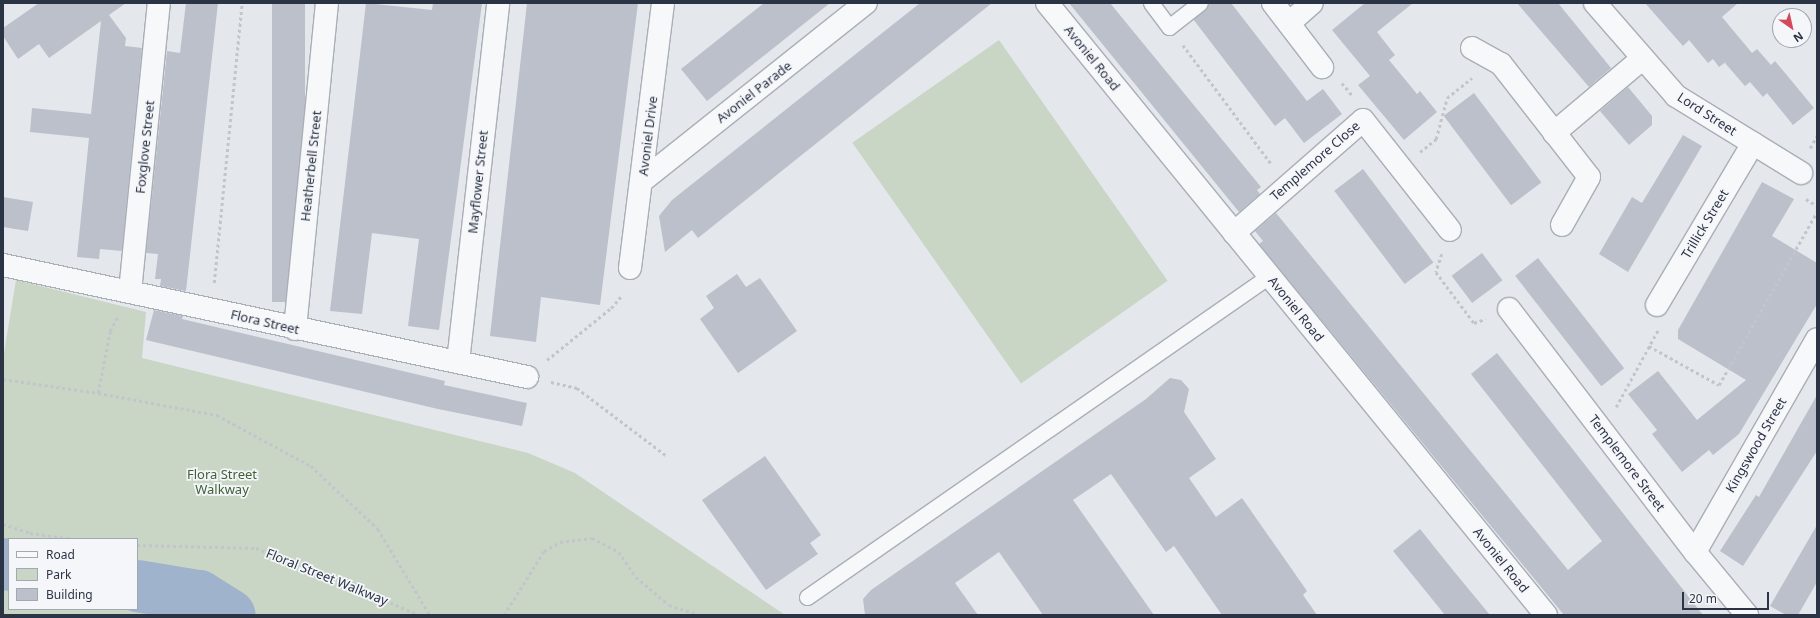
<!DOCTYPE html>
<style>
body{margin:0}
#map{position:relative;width:1820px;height:618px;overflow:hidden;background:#e4e7ec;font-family:"Noto Sans",sans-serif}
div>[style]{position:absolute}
.green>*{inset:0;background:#c9d6c5;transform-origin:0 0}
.river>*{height:52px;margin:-26px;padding:0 26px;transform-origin:26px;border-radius:26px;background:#9fb4cc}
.building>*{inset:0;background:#bbc0ca;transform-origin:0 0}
.path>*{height:2.5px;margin-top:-1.25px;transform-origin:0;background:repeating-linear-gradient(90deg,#c2c5cb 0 3px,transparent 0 6px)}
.roads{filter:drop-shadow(1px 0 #a9aeb7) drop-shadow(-1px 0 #a9aeb7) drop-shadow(0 1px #a9aeb7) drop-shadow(0 -1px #a9aeb7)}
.lane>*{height:15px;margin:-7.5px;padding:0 7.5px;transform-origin:7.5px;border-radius:7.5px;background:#f7f8fa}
.street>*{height:22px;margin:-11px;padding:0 11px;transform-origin:11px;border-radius:11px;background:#f7f8fa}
span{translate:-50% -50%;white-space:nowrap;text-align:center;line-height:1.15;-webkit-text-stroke:3.5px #f4f6f9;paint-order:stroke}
.street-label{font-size:13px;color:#2b3445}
.park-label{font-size:13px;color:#3f6138}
.frame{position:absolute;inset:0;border:4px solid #2b3445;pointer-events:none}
.legend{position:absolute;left:8px;top:538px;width:130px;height:72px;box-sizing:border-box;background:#f4f6f9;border:1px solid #a4a8b1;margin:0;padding:5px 7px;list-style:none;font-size:12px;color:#2b3445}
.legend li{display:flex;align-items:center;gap:8px;height:20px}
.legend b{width:20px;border:1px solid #a4a8b1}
.north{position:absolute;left:1772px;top:8px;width:40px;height:40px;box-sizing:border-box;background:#f4f6f9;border:1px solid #a4a8b1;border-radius:50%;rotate:146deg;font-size:11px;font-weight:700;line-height:16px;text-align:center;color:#2b3445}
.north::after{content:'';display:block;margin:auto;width:14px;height:18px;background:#d1495b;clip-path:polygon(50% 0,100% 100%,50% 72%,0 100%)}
.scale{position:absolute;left:1682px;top:592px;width:87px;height:18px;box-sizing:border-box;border:2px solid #2b3445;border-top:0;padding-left:5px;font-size:12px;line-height:14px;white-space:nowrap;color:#2b3445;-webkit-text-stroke:3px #f4f6f9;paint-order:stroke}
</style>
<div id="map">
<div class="green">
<div style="left:999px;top:40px;width:294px;height:179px;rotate:55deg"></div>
<div style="clip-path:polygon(evenodd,16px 280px,146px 312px,142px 358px,528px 453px,575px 473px,785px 615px,3px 615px,3px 359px,16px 280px,9px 539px,137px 539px,137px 609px,9px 609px,9px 539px)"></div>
</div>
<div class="river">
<div style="left:3px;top:564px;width:6px;rotate:9deg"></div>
<div style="left:137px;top:586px;width:63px;rotate:9.2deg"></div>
<div style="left:199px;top:596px;width:36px;rotate:32deg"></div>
</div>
<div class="building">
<div style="clip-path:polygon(39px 3px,126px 3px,109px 15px,126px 38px,125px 46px,142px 48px,122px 251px,100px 249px,99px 259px,77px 257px,89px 138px,30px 132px,32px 108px,91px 114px,101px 21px,49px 58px,39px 44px,18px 59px,3px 36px,3px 28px)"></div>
<div style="clip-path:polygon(186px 3px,218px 3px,186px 291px,160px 286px,161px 279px,155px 279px,158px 254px,146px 253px,167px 51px,180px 53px)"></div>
<div style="left:272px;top:3px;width:33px;height:299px"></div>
<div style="clip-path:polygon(366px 3px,432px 10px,433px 3px,482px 3px,439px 330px,408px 326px,419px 239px,372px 233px,362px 314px,330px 311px)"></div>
<div style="clip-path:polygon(527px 3px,638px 3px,600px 305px,541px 297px,536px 342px,490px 336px)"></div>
<div style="clip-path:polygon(764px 3px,830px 3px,707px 101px,681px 69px)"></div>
<div style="clip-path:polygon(920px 3px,992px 3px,698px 238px,692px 230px,665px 252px,659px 216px,672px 200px)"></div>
<div style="clip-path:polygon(1069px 3px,1110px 3px,1261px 187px,1257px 190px,1260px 194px,1239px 212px)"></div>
<div style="clip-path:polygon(1211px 3px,1231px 3px,1307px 101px,1323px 89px,1342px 114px,1304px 143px,1285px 118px,1275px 126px,1193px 19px)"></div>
<div style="clip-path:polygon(1365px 3px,1413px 3px,1377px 32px,1395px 55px,1389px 60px,1417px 94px,1420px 91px,1437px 112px,1404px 140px,1358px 85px,1370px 76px,1332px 30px)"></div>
<div style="clip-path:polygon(1517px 3px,1558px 3px,1611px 68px,1589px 87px)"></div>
<div style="clip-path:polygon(1645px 3px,1738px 3px,1722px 17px,1752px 53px,1757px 49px,1771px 65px,1775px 61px,1814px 108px,1793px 125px,1767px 93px,1763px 97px,1750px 82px,1745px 86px,1725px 63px,1727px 61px,1719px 67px,1713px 59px,1708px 63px,1689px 40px,1683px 46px)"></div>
<div style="clip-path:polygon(1628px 87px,1652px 116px,1652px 125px,1629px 145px,1600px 111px)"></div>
<div style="left:1474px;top:93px;width:112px;height:38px;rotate:53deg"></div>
<div style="clip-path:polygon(1683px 135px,1702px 146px,1628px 272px,1599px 254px,1632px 197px,1642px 203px)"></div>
<div style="left:1363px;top:169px;width:117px;height:36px;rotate:53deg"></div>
<div style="clip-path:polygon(1762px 182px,1794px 199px,1772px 236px,1817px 263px,1817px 304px,1739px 434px,1713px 455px,1709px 450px,1682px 472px,1652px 434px,1657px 430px,1628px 394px,1658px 371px,1697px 420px,1746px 380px,1678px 339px,1678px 330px)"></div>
<div style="clip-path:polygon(3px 197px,33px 202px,28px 231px,3px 227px)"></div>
<div style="clip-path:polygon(1276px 213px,1568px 570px,1602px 541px,1471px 374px,1497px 353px,1703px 615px,1564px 615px,1259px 244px,1263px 241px,1255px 231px)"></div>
<div style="left:1482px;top:253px;width:34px;height:38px;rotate:53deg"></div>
<div style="left:1538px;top:258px;width:140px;height:29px;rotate:52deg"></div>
<div style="clip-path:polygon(737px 274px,746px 287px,760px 278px,797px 331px,738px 373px,700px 319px,714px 308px,706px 296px)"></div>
<div style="clip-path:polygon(154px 310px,183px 316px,182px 319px,445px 381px,444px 385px,527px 403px,522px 426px,438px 409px,146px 340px)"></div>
<div style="clip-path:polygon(1170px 378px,1181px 380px,1189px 389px,1184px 412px,1216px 459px,1189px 478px,1216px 517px,1242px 498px,1307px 591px,1303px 595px,1317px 615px,1222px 615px,1174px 546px,1166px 552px,1111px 474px,1073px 500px,1154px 615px,1043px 615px,999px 552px,955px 583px,978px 615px,865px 615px,863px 599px,871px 590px,1146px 399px)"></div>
<div style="clip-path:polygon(1817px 395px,1817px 451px,1743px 566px,1720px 551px,1756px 495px,1759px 497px)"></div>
<div style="clip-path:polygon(765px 456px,821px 535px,810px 543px,818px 554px,766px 590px,702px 500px)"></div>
<div style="clip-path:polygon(1817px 525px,1817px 582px,1798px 615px,1786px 615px,1770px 606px)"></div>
<div style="clip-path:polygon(1420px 529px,1452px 569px,1490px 615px,1445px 615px,1393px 551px)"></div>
</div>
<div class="path">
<div style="left:1183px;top:45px;width:149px;rotate:53.4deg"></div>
<div style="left:1342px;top:83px;width:17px;rotate:50deg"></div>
<div style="left:1810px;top:148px;width:14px;rotate:-60deg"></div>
<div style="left:1420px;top:152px;width:21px;rotate:-39deg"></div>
<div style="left:1436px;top:139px;width:42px;rotate:-75deg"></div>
<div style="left:1447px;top:98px;width:32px;rotate:-39deg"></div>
<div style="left:1806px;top:199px;width:13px;rotate:32deg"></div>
<div style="left:1442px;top:254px;width:19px;rotate:108deg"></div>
<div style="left:1436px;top:272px;width:64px;rotate:53.3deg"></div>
<div style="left:1474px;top:323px;width:12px;rotate:-20deg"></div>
<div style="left:214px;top:283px;width:281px;rotate:-84.3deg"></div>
<div style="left:1649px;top:346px;width:80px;rotate:29.1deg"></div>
<div style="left:1719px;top:385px;width:199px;rotate:-60.5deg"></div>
<div style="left:547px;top:360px;width:82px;rotate:-39.1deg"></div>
<div style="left:611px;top:308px;width:18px;rotate:-49deg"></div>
<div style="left:3px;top:379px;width:96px;rotate:8.4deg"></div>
<div style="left:98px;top:393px;width:121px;rotate:10.5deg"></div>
<div style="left:217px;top:415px;width:107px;rotate:28.5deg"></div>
<div style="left:311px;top:466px;width:92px;rotate:43.2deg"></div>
<div style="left:378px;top:529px;width:100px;rotate:58.8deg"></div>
<div style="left:551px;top:382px;width:27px;rotate:13deg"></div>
<div style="left:577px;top:388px;width:113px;rotate:37.1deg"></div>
<div style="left:98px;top:393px;width:63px;rotate:-79deg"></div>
<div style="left:110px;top:331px;width:17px;rotate:-62deg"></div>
<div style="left:1616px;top:407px;width:88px;rotate:-61.4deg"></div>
<div style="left:3px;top:524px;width:28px;rotate:18deg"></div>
<div style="left:30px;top:533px;width:43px;rotate:7.9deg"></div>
<div style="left:137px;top:545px;width:119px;rotate:1.4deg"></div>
<div style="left:256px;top:548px;width:79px;rotate:20.7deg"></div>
<div style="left:330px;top:576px;width:97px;rotate:23.7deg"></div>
<div style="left:504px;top:615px;width:75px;rotate:-58deg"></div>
<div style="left:544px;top:551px;width:18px;rotate:-29deg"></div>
<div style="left:560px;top:542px;width:32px;rotate:-7deg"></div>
<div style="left:592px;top:538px;width:30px;rotate:27deg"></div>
<div style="left:619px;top:552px;width:30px;rotate:56deg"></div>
<div style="left:636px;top:577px;width:43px;rotate:40.3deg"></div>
<div style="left:669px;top:605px;width:33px;rotate:18deg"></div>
</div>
<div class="roads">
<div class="lane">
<div style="left:1151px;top:3px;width:30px;rotate:53deg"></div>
<div style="left:1169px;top:27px;width:39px;rotate:-38deg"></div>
<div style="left:807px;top:597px;width:563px;rotate:-34.79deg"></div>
</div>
<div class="street">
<div style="left:1047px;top:3px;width:790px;rotate:50.81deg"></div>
<div style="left:1273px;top:3px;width:81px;rotate:52.6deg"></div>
<div style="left:1595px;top:3px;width:123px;rotate:48.9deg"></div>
<div style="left:1676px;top:96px;width:147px;rotate:31.6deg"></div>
<div style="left:1289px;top:23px;width:30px;rotate:-41deg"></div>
<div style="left:1472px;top:48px;width:33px;rotate:29deg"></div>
<div style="left:1501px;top:64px;width:143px;rotate:52.1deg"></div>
<div style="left:1589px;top:177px;width:55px;rotate:119.4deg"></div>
<div style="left:1554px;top:133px;width:116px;rotate:-40.1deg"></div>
<div style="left:642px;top:181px;width:286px;rotate:-38.5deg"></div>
<div style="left:1234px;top:233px;width:171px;rotate:-41.2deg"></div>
<div style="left:1363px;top:120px;width:140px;rotate:51.7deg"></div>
<div style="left:3px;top:265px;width:536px;rotate:12.06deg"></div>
<div style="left:630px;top:268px;width:267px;rotate:-82.9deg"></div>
<div style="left:130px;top:292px;width:290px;rotate:-84.3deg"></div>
<div style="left:1657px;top:305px;width:188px;rotate:-59.3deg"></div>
<div style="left:1509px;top:309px;width:306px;rotate:52.6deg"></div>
<div style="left:1695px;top:552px;width:82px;rotate:50.5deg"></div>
<div style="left:295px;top:329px;width:328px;rotate:-84.4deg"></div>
<div style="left:458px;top:362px;width:361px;rotate:-83.6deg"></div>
<div style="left:1695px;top:552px;width:245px;rotate:-60.2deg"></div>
</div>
</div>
<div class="street-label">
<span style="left:1092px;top:58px;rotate:51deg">Avoniel Road</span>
<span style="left:754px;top:92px;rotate:-38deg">Avoniel Parade</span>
<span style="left:1707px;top:114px;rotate:33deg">Lord Street</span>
<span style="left:648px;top:136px;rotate:-83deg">Avoniel Drive</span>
<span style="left:145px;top:147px;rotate:-84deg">Foxglove Street</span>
<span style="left:1315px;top:161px;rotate:-41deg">Templemore Close</span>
<span style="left:311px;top:166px;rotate:-84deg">Heatherbell Street</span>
<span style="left:478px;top:182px;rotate:-84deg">Mayflower Street</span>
<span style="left:1705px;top:224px;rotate:-59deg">Trillick Street</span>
<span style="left:1296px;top:309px;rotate:51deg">Avoniel Road</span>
<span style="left:265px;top:322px;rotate:13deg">Flora Street</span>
<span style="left:1756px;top:445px;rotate:-60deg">Kingswood Street</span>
<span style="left:1627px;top:463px;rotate:53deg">Templemore Street</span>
<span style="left:1501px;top:560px;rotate:51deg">Avoniel Road</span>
<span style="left:327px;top:577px;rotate:22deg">Floral Street Walkway</span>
</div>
<div class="park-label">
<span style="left:222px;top:482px">Flora Street<br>Walkway</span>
</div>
<div class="frame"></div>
<ul class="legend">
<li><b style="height:5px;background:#f7f8fa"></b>Road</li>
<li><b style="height:11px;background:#c9d6c5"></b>Park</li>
<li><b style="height:11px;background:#bbc0ca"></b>Building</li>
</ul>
<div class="north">N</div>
<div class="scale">20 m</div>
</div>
